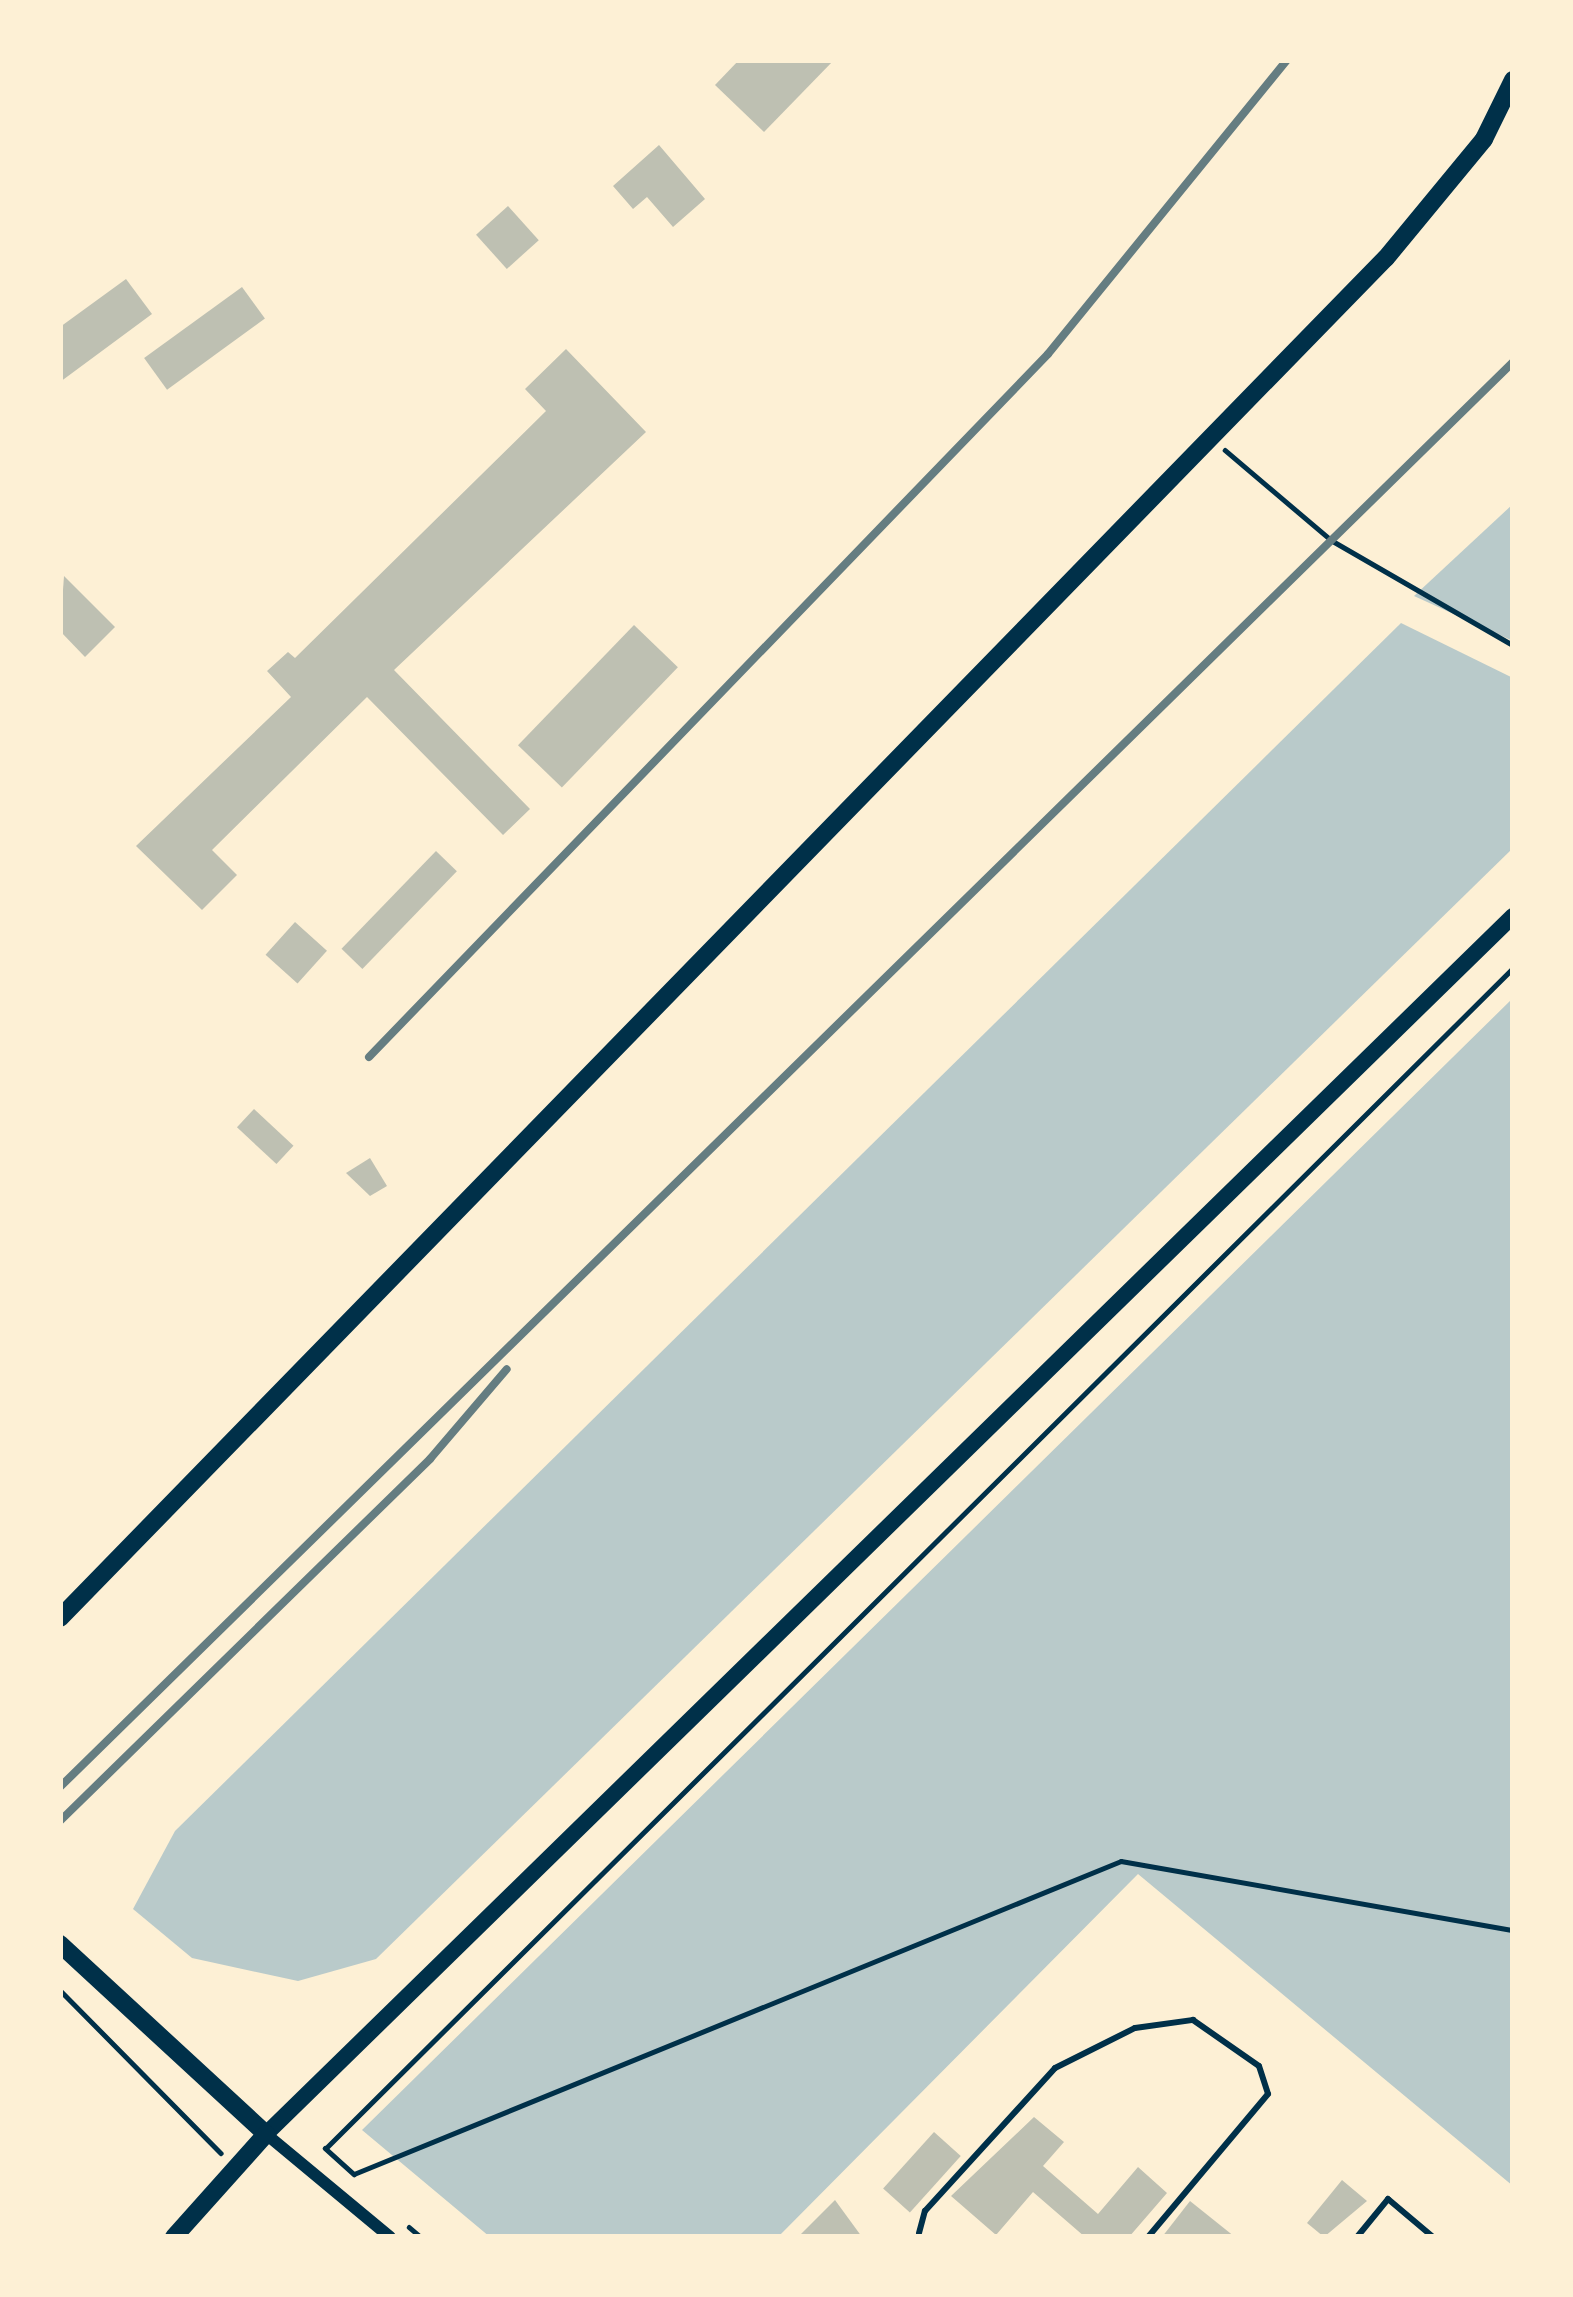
<!DOCTYPE html>
<style>
body{margin:0}
#map{position:relative;width:1573px;height:2297px;overflow:hidden;background:#fdf0d5;font-family:"IBM Plex Sans",sans-serif}
div>[style]{position:absolute}
.green>*{inset:0;background:#b9caca}
.building>*{inset:0;background:#bec0b2;transform-origin:0 0}
.path>*{height:4.5px;margin:-2.25px;padding:0 2.25px;transform-origin:2.25px;border-radius:2.25px;background:#003049}
.service>*{height:6px;margin:-3px;padding:0 3px;transform-origin:3px;border-radius:3px;background:#003049}
.minor>*{height:12px;margin:-6px;padding:0 6px;transform-origin:6px;border-radius:6px;background:#003049}
.tertiary>*{height:16px;margin:-8px;padding:0 8px;transform-origin:8px;border-radius:8px;background:#003049}
.secondary>*{height:18px;margin:-9px;padding:0 9px;transform-origin:9px;border-radius:9px;background:#003049}
.rail>*{height:8px;margin:-4px;padding:0 4px;transform-origin:4px;border-radius:4px;background:#657d81}
span{translate:-50% -50%;white-space:nowrap;text-align:center;line-height:1.15;-webkit-text-stroke:12px #fdf0d5;paint-order:stroke}
.frame{position:absolute;inset:0;border:63px solid #fdf0d5;pointer-events:none}
</style>
<div id="map">
<div class="green">
<div style="clip-path:polygon(1513px 504px,1513px 641px,1414px 596px)"></div>
<div style="clip-path:polygon(1401px 623px,1513px 678px,1513px 848px,376px 1959px,298px 1981px,192px 1958px,133px 1909px,175px 1831px)"></div>
<div style="clip-path:polygon(1513px 998px,1513px 2186px,1138px 1874px,778px 2237px,490px 2237px,362px 2130px)"></div>
</div>
<div class="building">
<div style="clip-path:polygon(739px 60px,834px 60px,764px 132px,715px 85px)"></div>
<div style="clip-path:polygon(659px 145px,705px 199px,673px 227px,647px 197px,633px 209px,613px 186px)"></div>
<div style="left:508px;top:206px;width:46px;height:43px;rotate:48deg"></div>
<div style="clip-path:polygon(126px 279px,152px 314px,60px 382px,60px 327px)"></div>
<div style="left:242px;top:287px;width:39px;height:121px;rotate:54deg"></div>
<div style="clip-path:polygon(566px 349px,646px 432px,394px 670px,530px 809px,503px 835px,367px 697px,212px 850px,237px 875px,202px 910px,136px 846px,291px 697px,267px 671px,288px 652px,295px 658px,546px 411px,525px 389px)"></div>
<div style="clip-path:polygon(64px 576px,115px 627px,85px 657px,60px 631px)"></div>
<div style="left:634px;top:625px;width:61px;height:167px;rotate:44deg"></div>
<div style="left:436px;top:851px;width:29px;height:136px;rotate:44deg"></div>
<div style="left:295px;top:922px;width:43px;height:44px;rotate:42deg"></div>
<div style="left:254px;top:1109px;width:54px;height:25px;rotate:43deg"></div>
<div style="clip-path:polygon(370px 1158px,387px 1186px,370px 1196px,346px 1173px)"></div>
<div style="clip-path:polygon(1034px 2117px,1064px 2142px,1043px 2166px,1098px 2214px,1138px 2167px,1167px 2193px,1129px 2237px,1085px 2237px,1033px 2192px,996px 2235px,951px 2196px)"></div>
<div style="left:934px;top:2132px;width:36px;height:76px;rotate:42deg"></div>
<div style="clip-path:polygon(1342px 2180px,1367px 2201px,1324px 2237px,1307px 2223px)"></div>
<div style="clip-path:polygon(835px 2200px,862px 2237px,798px 2237px)"></div>
<div style="clip-path:polygon(1190px 2201px,1235px 2237px,1162px 2237px)"></div>
</div>
<div class="path">
<div style="left:1225px;top:450px;width:139px;rotate:40.3deg"></div>
<div style="left:1331px;top:540px;width:210px;rotate:30deg"></div>
<div style="left:60px;top:1990px;width:229px;rotate:45.4deg"></div>
<div style="left:325px;top:2148px;width:39px;rotate:42deg"></div>
<div style="left:354px;top:2174px;width:828px;rotate:-22.2deg"></div>
<div style="left:1121px;top:1861px;width:398px;rotate:10deg"></div>
<div style="left:326px;top:2148px;width:1674px;rotate:-44.83deg"></div>
<div style="left:409px;top:2227px;width:16px;rotate:40deg"></div>
</div>
<div class="service">
<div style="left:919px;top:2233px;width:23px;rotate:-75deg"></div>
<div style="left:925px;top:2211px;width:193px;rotate:-47.7deg"></div>
<div style="left:1055px;top:2068px;width:89px;rotate:-26.6deg"></div>
<div style="left:1135px;top:2028px;width:59px;rotate:-7.9deg"></div>
<div style="left:1193px;top:2020px;width:80px;rotate:34.9deg"></div>
<div style="left:1259px;top:2066px;width:29px;rotate:72deg"></div>
<div style="left:1268px;top:2094px;width:187px;rotate:130deg"></div>
<div style="left:916px;top:2237px;width:42px"></div>
<div style="left:1357px;top:2237px;width:49px;rotate:-50.8deg"></div>
<div style="left:1388px;top:2199px;width:59px;rotate:40.2deg"></div>
</div>
<div class="minor">
<div style="left:266px;top:2134px;width:161px;rotate:39.7deg"></div>
</div>
<div class="tertiary">
<div style="left:266px;top:2134px;width:1743px;rotate:-44.33deg"></div>
</div>
<div class="secondary">
<div style="left:60px;top:1618px;width:1899px;rotate:-45.73deg"></div>
<div style="left:1386px;top:258px;width:154px;rotate:-50.5deg"></div>
<div style="left:1484px;top:139px;width:66px;rotate:-63.8deg"></div>
<div style="left:60px;top:1944px;width:280px;rotate:42.7deg"></div>
<div style="left:266px;top:2134px;width:138px;rotate:131.8deg"></div>
</div>
<div class="rail">
<div style="left:369px;top:1057px;width:977px;rotate:-45.99deg"></div>
<div style="left:1048px;top:354px;width:379px;rotate:-50.9deg"></div>
<div style="left:60px;top:1787px;width:2035px;rotate:-44.44deg"></div>
<div style="left:60px;top:1821px;width:518px;rotate:-44.37deg"></div>
<div style="left:430px;top:1459px;width:118px;rotate:-49.5deg"></div>
</div>
<div class="frame"></div>
</div>
